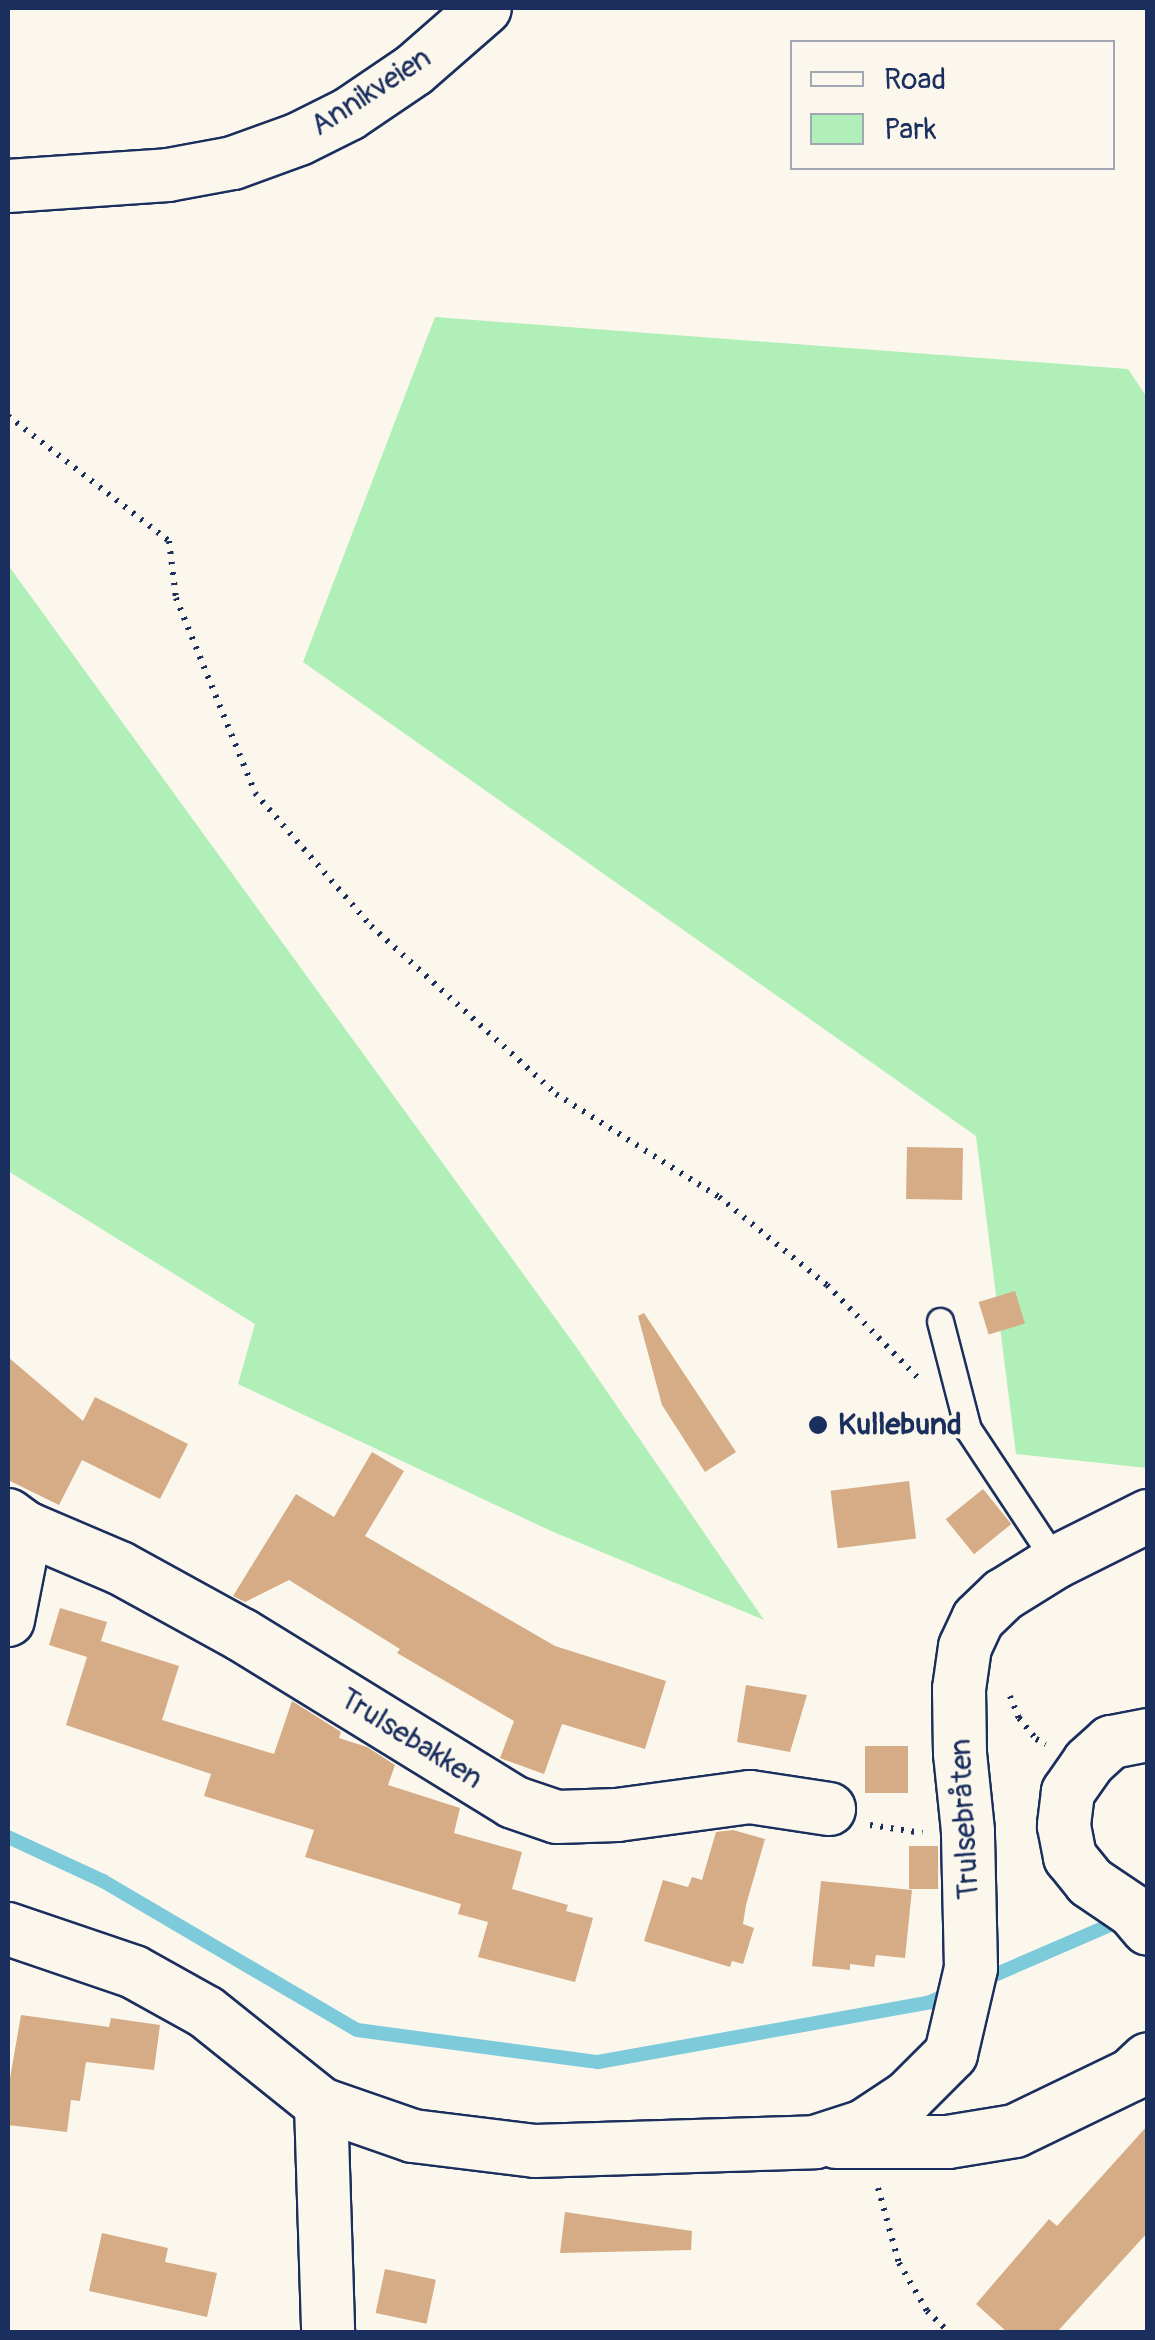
<!DOCTYPE html>
<meta charset="utf-8">
<style>
body{margin:0}
#map{position:relative;width:1155px;height:2340px;overflow:hidden;background:#fbf7ec;font-family:Pangolin,sans-serif}
div>[style]{position:absolute}
.green>*{inset:0;background:#b0efb7}
.stream>*{height:14px;margin:-7px;padding:0 7px;transform-origin:7px;border-radius:7px;background:#7ccada}
.building>*{inset:0;background:#d5ac86;transform-origin:0 0}
.path>*{height:6px;margin-top:-3px;transform-origin:0;background:repeating-linear-gradient(90deg,#1b2f5e 0 2.5px,transparent 0 10.5px)}
.roads{filter:drop-shadow(2px 0 #1b2f5e) drop-shadow(-2px 0 #1b2f5e) drop-shadow(0 2px #1b2f5e) drop-shadow(0 -2px #1b2f5e)}
.service>*{height:25px;margin:-12.5px;padding:0 12.5px;transform-origin:12.5px;border-radius:12.5px;background:#fbf7ec}
.minor>*{height:52px;margin:-26px;padding:0 26px;transform-origin:26px;border-radius:26px;background:#fbf7ec}
.dots>*{width:28px;height:28px;translate:-50% -50%;box-sizing:border-box;border:5px solid #fbf7ec;border-radius:50%}
span{translate:-50% -50%;white-space:nowrap;text-align:center;line-height:1.15;-webkit-text-stroke:8px #fbf7ec;paint-order:stroke}
.street-label{font-size:30px;color:#1b2f5e}
.poi-label{font-size:30px;color:#1b2f5e;font-weight:700}
.left{translate:0 -50%;text-align:left}
.frame{position:absolute;inset:0;border:10px solid #1b2f5e;pointer-events:none}
.legend{position:absolute;left:790px;top:40px;width:325px;height:130px;box-sizing:border-box;background:#fbf7ec;border:2px solid #a1a7b3;margin:0;padding:12px 18px;list-style:none;font-size:30px;color:#1b2f5e}
.legend li{display:flex;align-items:center;gap:20px;height:50px}
.legend b{width:50px;border:2px solid #a1a7b3}
</style>
<div id="map">
<div class="green">
<div style="clip-path:polygon(435px 317px,1128px 369px,1148px 399px,1147px 1468px,1016px 1454px,976px 1136px,303px 662px)"></div>
<div style="clip-path:polygon(8px 565px,577px 1348px,764px 1620px,549px 1530px,238px 1384px,255px 1324px,8px 1171px)"></div>
</div>
<div class="stream">
<div style="left:8px;top:1837px;width:105px;rotate:24.9deg"></div>
<div style="left:103px;top:1881px;width:294px;rotate:30.4deg"></div>
<div style="left:357px;top:2030px;width:243px;rotate:7.6deg"></div>
<div style="left:598px;top:2062px;width:337px;rotate:-10.2deg"></div>
<div style="left:930px;top:2002px;width:26px;rotate:-23deg"></div>
<div style="left:983px;top:1980px;width:154px;rotate:-23.4deg"></div>
</div>
<div class="building">
<div style="left:907px;top:1147px;width:56px;height:52px;rotate:1deg"></div>
<div style="left:1015px;top:1291px;width:34px;height:38px;rotate:73deg"></div>
<div style="clip-path:polygon(644px 1313px,736px 1452px,705px 1472px,662px 1405px,638px 1316px)"></div>
<div style="clip-path:polygon(8px 1357px,83px 1421px,95px 1397px,188px 1444px,160px 1499px,82px 1460px,59px 1505px,8px 1480px)"></div>
<div style="clip-path:polygon(372px 1452px,404px 1471px,365px 1536px,555px 1646px,666px 1681px,645px 1749px,562px 1724px,544px 1774px,500px 1758px,514px 1721px,397px 1653px,400px 1649px,289px 1580px,245px 1602px,233px 1596px,296px 1494px,334px 1517px)"></div>
<div style="left:909px;top:1481px;width:58px;height:79px;rotate:83deg"></div>
<div style="left:983px;top:1489px;width:45px;height:48px;rotate:51deg"></div>
<div style="clip-path:polygon(60px 1608px,107px 1622px,101px 1641px,179px 1666px,162px 1720px,274px 1754px,292px 1701px,341px 1732px,339px 1738px,367px 1747px,395px 1765px,388px 1785px,460px 1808px,454px 1833px,522px 1852px,512px 1889px,568px 1905px,566px 1911px,593px 1918px,575px 1982px,478px 1957px,488px 1922px,458px 1914px,461px 1904px,305px 1857px,314px 1830px,204px 1796px,211px 1774px,66px 1725px,87px 1657px,49px 1645px)"></div>
<div style="clip-path:polygon(746px 1685px,807px 1695px,790px 1752px,737px 1742px)"></div>
<div style="left:865px;top:1746px;width:43px;height:47px"></div>
<div style="clip-path:polygon(733px 1830px,765px 1839px,746px 1905px,743px 1924px,754px 1928px,743px 1964px,732px 1961px,730px 1967px,644px 1941px,663px 1880px,688px 1887px,692px 1877px,702px 1880px,716px 1832px)"></div>
<div style="left:909px;top:1846px;width:29px;height:43px"></div>
<div style="clip-path:polygon(821px 1881px,912px 1890px,905px 1958px,876px 1955px,874px 1967px,850px 1964px,850px 1970px,812px 1966px)"></div>
<div style="clip-path:polygon(21px 2015px,109px 2027px,111px 2018px,160px 2025px,154px 2070px,86px 2062px,80px 2101px,71px 2100px,67px 2132px,8px 2125px,8px 2090px)"></div>
<div style="clip-path:polygon(1148px 2125px,1148px 2232px,1057px 2332px,1007px 2332px,976px 2304px,1049px 2219px,1057px 2226px)"></div>
<div style="clip-path:polygon(565px 2212px,692px 2231px,691px 2250px,560px 2253px)"></div>
<div style="clip-path:polygon(102px 2233px,168px 2248px,165px 2262px,217px 2273px,207px 2317px,89px 2291px)"></div>
<div style="left:385px;top:2269px;width:52px;height:45px;rotate:12deg"></div>
</div>
<div class="path">
<div style="left:8px;top:416px;width:204px;rotate:37.8deg"></div>
<div style="left:169px;top:541px;width:57px;rotate:83deg"></div>
<div style="left:176px;top:598px;width:210px;rotate:67.9deg"></div>
<div style="left:255px;top:793px;width:176px;rotate:48.9deg"></div>
<div style="left:371px;top:926px;width:250px;rotate:42.2deg"></div>
<div style="left:556px;top:1094px;width:193px;rotate:32.3deg"></div>
<div style="left:719px;top:1197px;width:139px;rotate:39.2deg"></div>
<div style="left:827px;top:1285px;width:130px;rotate:45.6deg"></div>
<div style="left:1010px;top:1696px;width:24px;rotate:68deg"></div>
<div style="left:1019px;top:1718px;width:27px;rotate:51deg"></div>
<div style="left:1036px;top:1739px;width:11px;rotate:27deg"></div>
<div style="left:870px;top:1825px;width:53px;rotate:8.7deg"></div>
<div style="left:878px;top:2188px;width:78px;rotate:74.4deg"></div>
<div style="left:899px;top:2263px;width:56px;rotate:59.7deg"></div>
<div style="left:927px;top:2311px;width:30px;rotate:44deg"></div>
</div>
<div class="roads">
<div class="service">
<div style="left:940px;top:1321px;width:112px;rotate:75.5deg"></div>
<div style="left:968px;top:1429px;width:159px;rotate:56.5deg"></div>
</div>
<div class="minor">
<div style="left:8px;top:186px;width:160px;rotate:-3.9deg"></div>
<div style="left:168px;top:175px;width:66px;rotate:-10.5deg"></div>
<div style="left:233px;top:163px;width:70px;rotate:-20deg"></div>
<div style="left:299px;top:139px;width:56px;rotate:-26.6deg"></div>
<div style="left:349px;top:114px;width:78px;rotate:-34.1deg"></div>
<div style="left:414px;top:70px;width:94px;rotate:-41.1deg"></div>
<div style="left:8px;top:1515px;width:22px;rotate:36deg"></div>
<div style="left:26px;top:1528px;width:102px;rotate:23.1deg"></div>
<div style="left:120px;top:1568px;width:139px;rotate:28.8deg"></div>
<div style="left:242px;top:1635px;width:318px;rotate:31.6deg"></div>
<div style="left:513px;top:1802px;width:46px;rotate:18.8deg"></div>
<div style="left:557px;top:1817px;width:60px;rotate:-1.9deg"></div>
<div style="left:617px;top:1815px;width:134px;rotate:-7.7deg"></div>
<div style="left:750px;top:1797px;width:80px;rotate:8.6deg"></div>
<div style="left:8px;top:1620px;width:94px;rotate:-78.9deg"></div>
<div style="left:1148px;top:1735px;width:38px;rotate:169deg"></div>
<div style="left:1111px;top:1742px;width:30px;rotate:138deg"></div>
<div style="left:1089px;top:1762px;width:37px;rotate:125deg"></div>
<div style="left:1068px;top:1792px;width:34px;rotate:97deg"></div>
<div style="left:1064px;top:1826px;width:32px;rotate:79deg"></div>
<div style="left:1070px;top:1857px;width:32px;rotate:51deg"></div>
<div style="left:1090px;top:1882px;width:52px;rotate:34deg"></div>
<div style="left:1133px;top:1911px;width:23px;rotate:50deg"></div>
<div style="left:8px;top:1929px;width:133px;rotate:18.8deg"></div>
<div style="left:134px;top:1972px;width:82px;rotate:29.1deg"></div>
<div style="left:206px;top:2012px;width:147px;rotate:38.7deg"></div>
<div style="left:321px;top:2104px;width:97px;rotate:19.2deg"></div>
<div style="left:413px;top:2136px;width:123px;rotate:7deg"></div>
<div style="left:535px;top:2151px;width:280px;rotate:-1.8deg"></div>
<div style="left:815px;top:2142px;width:52px;rotate:-18.1deg"></div>
<div style="left:864px;top:2126px;width:53px;rotate:-33.4deg"></div>
<div style="left:908px;top:2097px;width:61px;rotate:-45deg"></div>
<div style="left:951px;top:2054px;width:88px;rotate:-76.9deg"></div>
<div style="left:971px;top:1968px;width:137px;rotate:-91.3deg"></div>
<div style="left:968px;top:1831px;width:78px;rotate:-95.9deg"></div>
<div style="left:960px;top:1753px;width:64px;rotate:-90.9deg"></div>
<div style="left:959px;top:1689px;width:42px;rotate:-81.9deg"></div>
<div style="left:965px;top:1647px;width:31px;rotate:-65deg"></div>
<div style="left:978px;top:1619px;width:35px;rotate:-44deg"></div>
<div style="left:1003px;top:1595px;width:62px;rotate:-31.9deg"></div>
<div style="left:1056px;top:1562px;width:103px;rotate:-26.6deg"></div>
<div style="left:321px;top:2104px;width:228px;rotate:88.2deg"></div>
<div style="left:836px;top:2142px;width:112px"></div>
<div style="left:948px;top:2142px;width:68px;rotate:-9.3deg"></div>
<div style="left:1015px;top:2131px;width:129px;rotate:-25.8deg"></div>
<div style="left:1131px;top:2075px;width:23px;rotate:-43deg"></div>
</div>
</div>
<div class="dots">
<div style="left:818px;top:1425px;background:#1b2f5e"></div>
</div>
<div class="street-label">
<span style="left:371px;top:92px;rotate:-33deg">Annikveien</span>
<span style="left:411px;top:1739px;rotate:32deg">Trulsebakken</span>
<span style="left:965px;top:1819px;rotate:-93deg">Trulsebråten</span>
</div>
<div class="poi-label">
<span class="left" style="left:838px;top:1425px">Kullebund</span>
</div>
<div class="frame"></div>
<ul class="legend">
<li><b style="height:12px;background:#fbf7ec"></b>Road</li>
<li><b style="height:28px;background:#b0efb7"></b>Park</li>
</ul>
</div>
